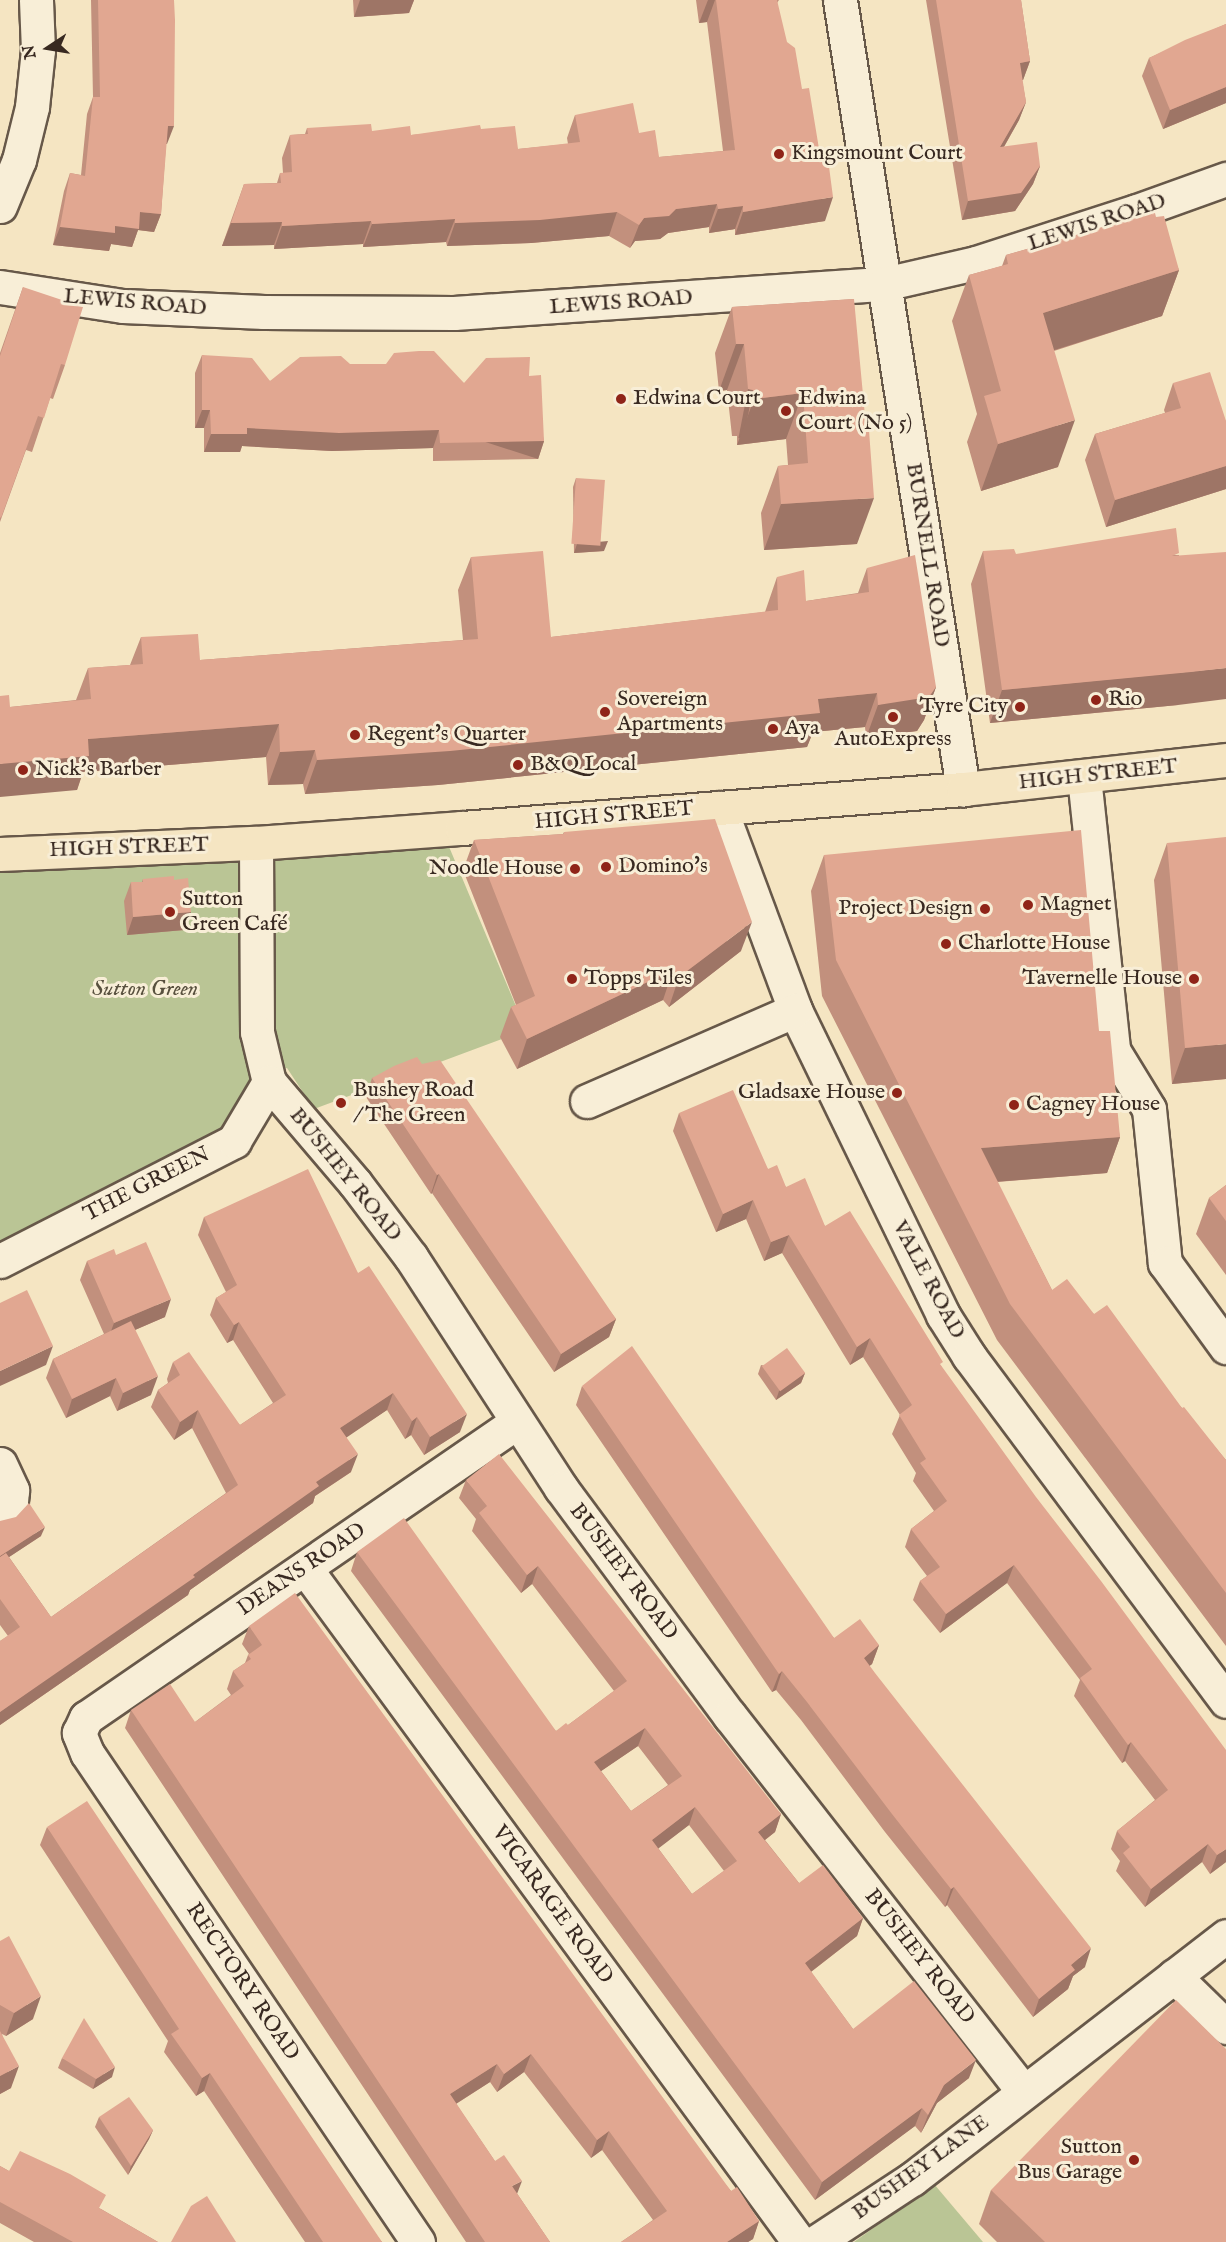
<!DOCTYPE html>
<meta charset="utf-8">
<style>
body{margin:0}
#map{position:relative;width:1226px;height:2242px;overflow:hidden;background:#f5e5c2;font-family:"IM FELL English",serif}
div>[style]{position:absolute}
.green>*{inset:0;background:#bac595}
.roads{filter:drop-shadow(2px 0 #675849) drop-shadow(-2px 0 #675849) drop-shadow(0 2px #675849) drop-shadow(0 -2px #675849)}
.minor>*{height:33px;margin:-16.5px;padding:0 16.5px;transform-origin:16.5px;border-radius:16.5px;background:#f8eed7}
.major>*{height:33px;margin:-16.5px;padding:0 16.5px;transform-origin:16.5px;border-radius:16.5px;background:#f5e5c2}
.wall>*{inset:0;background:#c2907d}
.shaded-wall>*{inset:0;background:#9e7566;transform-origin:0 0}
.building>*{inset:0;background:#e1a791;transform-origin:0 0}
.dots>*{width:16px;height:16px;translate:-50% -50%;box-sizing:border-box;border:3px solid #f8eed7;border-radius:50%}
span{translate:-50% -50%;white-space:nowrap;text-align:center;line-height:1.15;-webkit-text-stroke:6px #f8eed7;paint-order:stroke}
.poi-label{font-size:22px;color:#382921}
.left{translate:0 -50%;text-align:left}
.right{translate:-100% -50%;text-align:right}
.street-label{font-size:22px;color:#382921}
.park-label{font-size:22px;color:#58503e;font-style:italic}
.north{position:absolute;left:18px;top:18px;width:60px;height:60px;-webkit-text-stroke:4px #f8eed7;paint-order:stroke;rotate:258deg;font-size:16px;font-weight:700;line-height:24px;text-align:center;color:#382921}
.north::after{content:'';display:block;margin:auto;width:21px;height:27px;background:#382921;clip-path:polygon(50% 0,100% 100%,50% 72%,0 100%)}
</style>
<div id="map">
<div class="green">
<div style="clip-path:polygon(442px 830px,526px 1030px,314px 1109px,287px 1068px,265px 1071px,217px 1138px,0 1247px,0 854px)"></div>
<div style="clip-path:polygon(934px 2184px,983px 2242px,854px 2242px)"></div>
</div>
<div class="roads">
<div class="minor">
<div style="left:840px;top:0;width:799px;rotate:81.14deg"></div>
<div style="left:0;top:206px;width:50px;rotate:-67.6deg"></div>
<div style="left:19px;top:160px;width:55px;rotate:-76.2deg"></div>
<div style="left:32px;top:107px;width:57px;rotate:-84deg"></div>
<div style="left:38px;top:50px;width:50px;rotate:-92.3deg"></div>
<div style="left:0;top:287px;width:124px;rotate:8.8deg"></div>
<div style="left:123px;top:306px;width:141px;rotate:2.4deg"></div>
<div style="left:264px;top:312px;width:190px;rotate:0.3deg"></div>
<div style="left:454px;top:313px;width:431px;rotate:-3.9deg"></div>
<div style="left:884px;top:284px;width:94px;rotate:-12.9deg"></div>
<div style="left:976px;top:263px;width:169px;rotate:-17.9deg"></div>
<div style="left:1137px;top:211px;width:95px;rotate:-19.8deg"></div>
<div style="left:1084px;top:777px;width:275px;rotate:83.9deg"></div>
<div style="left:1113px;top:1050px;width:69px;rotate:58.6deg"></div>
<div style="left:1149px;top:1109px;width:155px;rotate:84.1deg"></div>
<div style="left:1165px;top:1263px;width:104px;rotate:54deg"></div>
<div style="left:720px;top:808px;width:215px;rotate:69.6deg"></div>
<div style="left:795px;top:1010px;width:339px;rotate:64.1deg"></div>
<div style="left:943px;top:1315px;width:49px;rotate:57.6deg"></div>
<div style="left:969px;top:1356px;width:430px;rotate:53.3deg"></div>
<div style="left:256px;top:843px;width:189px;rotate:89.7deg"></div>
<div style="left:257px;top:1032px;width:51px;rotate:76.5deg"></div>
<div style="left:269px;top:1082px;width:133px;rotate:49.6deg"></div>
<div style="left:355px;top:1183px;width:93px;rotate:52.9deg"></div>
<div style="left:411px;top:1257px;width:275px;rotate:57deg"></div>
<div style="left:561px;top:1488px;width:284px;rotate:53.5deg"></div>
<div style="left:730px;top:1716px;width:477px;rotate:52deg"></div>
<div style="left:587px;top:1101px;width:227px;rotate:-23.6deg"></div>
<div style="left:0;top:1261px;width:263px;rotate:-27.1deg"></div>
<div style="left:234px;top:1141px;width:69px;rotate:-59.3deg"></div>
<div style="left:0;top:1464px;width:29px;rotate:65deg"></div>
<div style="left:12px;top:1490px;width:12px;rotate:95deg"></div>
<div style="left:11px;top:1502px;width:15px;rotate:138deg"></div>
<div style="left:305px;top:1568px;width:836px;rotate:53.76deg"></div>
<div style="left:1174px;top:1976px;width:73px;rotate:44.4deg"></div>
<div style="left:418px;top:2242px;width:590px;rotate:-124.09deg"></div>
<div style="left:87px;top:1753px;width:22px;rotate:-112deg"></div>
<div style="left:79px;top:1733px;width:17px;rotate:-65deg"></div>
<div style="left:86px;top:1718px;width:523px;rotate:-34.48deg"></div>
<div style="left:816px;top:2242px;width:115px;rotate:-33.3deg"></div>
<div style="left:912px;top:2179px;width:397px;rotate:-37.7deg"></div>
</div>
<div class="major">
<div style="left:0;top:854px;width:256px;rotate:-2.5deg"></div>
<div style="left:256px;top:843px;width:207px;rotate:-4.2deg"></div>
<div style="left:462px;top:828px;width:503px;rotate:-4.45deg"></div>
<div style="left:963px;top:789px;width:265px;rotate:-6.3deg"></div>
</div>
</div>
<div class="wall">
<div style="clip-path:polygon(91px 0,174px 0,167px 144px,166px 144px,161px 214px,154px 232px,138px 230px,132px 247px,111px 244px,109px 251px,53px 245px,64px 191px,70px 173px,81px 175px,87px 114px,93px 97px)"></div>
<div style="clip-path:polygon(353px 0,414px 0,409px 13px,354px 17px)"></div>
<div style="clip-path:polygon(696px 0,779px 0,777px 3px,825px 221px,735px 235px,735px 229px,709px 233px,709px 227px,668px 233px,660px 239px,635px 241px,630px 248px,609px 236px,531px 243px,447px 246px,446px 242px,363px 247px,363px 244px,274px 249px,274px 245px,222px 246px,244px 184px,277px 183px,280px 173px,283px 173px,282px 158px,290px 135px,305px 134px,307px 128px,372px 131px,411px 135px,481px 129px,518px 149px,568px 144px,567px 138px,575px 115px,639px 133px,659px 157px,723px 151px,707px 22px,699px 23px)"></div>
<div style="clip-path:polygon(926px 0,1021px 0,1030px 61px,1023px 80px,1022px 80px,1026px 102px,1019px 120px,1004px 147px,1040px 166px,1033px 184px,1015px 211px,962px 220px)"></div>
<div style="clip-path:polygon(1226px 24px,1226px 103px,1163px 129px,1142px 76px,1149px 58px)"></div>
<div style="clip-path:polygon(1156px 217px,1179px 270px,1162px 316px,1054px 351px,1058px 467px,981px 491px,967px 442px,977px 414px,952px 321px,969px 275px,1002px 266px,1006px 255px,1090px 231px)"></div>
<div style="clip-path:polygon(23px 287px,65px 365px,53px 399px,50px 398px,32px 452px,26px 450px,0 522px,0 353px)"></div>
<div style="clip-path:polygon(854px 299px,857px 544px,764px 550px,761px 513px,778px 466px,788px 465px,786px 439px,737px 445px,737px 436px,732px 436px,727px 390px,719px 391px,715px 353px,732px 307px)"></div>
<div style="clip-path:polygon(202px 355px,270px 381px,350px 364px,464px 383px,529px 376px,544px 441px,538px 459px,433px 461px,433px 448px,332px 451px,242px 446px,240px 452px,204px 452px,204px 428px,195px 428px,195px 373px)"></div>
<div style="clip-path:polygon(1173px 383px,1226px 421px,1226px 489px,1106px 527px,1085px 460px,1095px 434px,1165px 413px,1164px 410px)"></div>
<div style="clip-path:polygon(576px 478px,604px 551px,574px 553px,573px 487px)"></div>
<div style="clip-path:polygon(983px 551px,1016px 554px,1179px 555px,1178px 705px,990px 723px,971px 584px)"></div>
<div style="clip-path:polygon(471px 557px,551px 637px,765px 612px,777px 577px,806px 601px,858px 593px,867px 568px,936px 687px,924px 720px,917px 731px,866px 738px,865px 727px,813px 732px,807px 747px,438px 785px,305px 794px,303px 784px,268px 785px,266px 757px,83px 772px,77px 790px,10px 707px,76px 700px,88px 668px,130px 665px,141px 637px,200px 660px,463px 640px,458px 590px)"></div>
<div style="clip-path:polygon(564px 832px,741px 951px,669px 1007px,663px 1000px,517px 1069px,500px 1037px,511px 1007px,516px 1005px,463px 870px,474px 840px,563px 834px)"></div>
<div style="clip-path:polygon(1167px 843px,1226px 1079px,1172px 1084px,1154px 880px)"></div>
<div style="clip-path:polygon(824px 855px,1099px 1031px,1120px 1137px,1107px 1173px,997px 1182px,1052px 1290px,1094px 1314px,1182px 1408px,1226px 1460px,1226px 1646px,997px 1340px,822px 996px,811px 891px)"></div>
<div style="clip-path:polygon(143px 879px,191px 912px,184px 930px,127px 935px,124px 901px,131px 882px,142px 882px)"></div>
<div style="clip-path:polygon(422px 1064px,616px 1319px,609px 1337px,554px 1372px,432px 1193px,431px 1194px,366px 1097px,372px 1078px)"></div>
<div style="clip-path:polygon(679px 1113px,768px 1169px,825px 1226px,941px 1366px,1226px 1862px,1210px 1874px,1202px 1862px,1145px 1907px,1116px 1871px,1120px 1861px,1111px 1849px,1117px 1831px,1155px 1800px,1125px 1761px,1122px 1763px,1074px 1696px,1080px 1680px,1007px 1583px,940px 1633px,913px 1600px,920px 1581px,927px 1576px,905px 1547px,911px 1529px,934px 1511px,913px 1481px,916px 1473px,892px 1434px,900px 1415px,863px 1357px,850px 1365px,782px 1253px,764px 1261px,746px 1219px,716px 1232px,673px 1131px)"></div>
<div style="clip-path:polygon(1226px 1185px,1226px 1275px,1196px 1234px,1209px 1198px)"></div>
<div style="clip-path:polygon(204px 1217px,358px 1273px,460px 1432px,424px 1455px,411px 1435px,405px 1439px,387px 1410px,346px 1437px,351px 1472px,315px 1496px,313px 1503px,190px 1590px,188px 1595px,0 1725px,0 1641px,8px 1636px,0 1625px,0 1521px,41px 1536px,9px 1557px,51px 1617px,226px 1493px,192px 1428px,174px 1440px,151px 1407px,158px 1390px,168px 1383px,167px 1379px,173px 1362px,240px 1425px,273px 1403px,233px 1340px,227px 1343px,210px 1315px,216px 1298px,226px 1292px,198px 1235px)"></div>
<div style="clip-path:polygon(116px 1255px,165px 1317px,135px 1330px,151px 1395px,117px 1411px,110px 1396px,66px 1418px,46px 1378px,53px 1359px,104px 1334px,80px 1280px,87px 1261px)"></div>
<div style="clip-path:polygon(761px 1365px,805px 1373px,801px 1383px,776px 1400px,758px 1374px)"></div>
<div style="clip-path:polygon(582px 1386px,834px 1638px,879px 1645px,872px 1664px,869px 1666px,1085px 1967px,1073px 1976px,1068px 1989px,1033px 2017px,947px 1905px,945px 1907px,885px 1832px,801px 1720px,776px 1690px,772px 1692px,576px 1405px)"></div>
<div style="clip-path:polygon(evenodd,466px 1480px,781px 1814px,775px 1832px,765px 1840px,799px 1883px,863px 1918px,857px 1936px,811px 1972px,853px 2029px,969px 2078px,937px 2103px,921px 2133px,915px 2126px,815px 2200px,351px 1571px,357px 1552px,556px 1731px,568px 1725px,614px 1691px,532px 1584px,521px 1593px,472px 1531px,476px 1519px,459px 1498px,466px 1480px,638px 1746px,668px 1785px,631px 1811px,601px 1771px,638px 1746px,466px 1480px,689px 1825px,724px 1871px,692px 1894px,658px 1848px,689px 1825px)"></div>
<div style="clip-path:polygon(249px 1626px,731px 2191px,759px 2221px,753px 2239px,748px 2242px,621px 2242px,653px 2220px,602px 2150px,591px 2158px,524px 2072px,497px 2092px,490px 2082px,456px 2104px,550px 2242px,466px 2242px,125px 1728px,131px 1710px,195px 1722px,231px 1695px,227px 1689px,233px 1671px,245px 1663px,248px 1655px,249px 1654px,242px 1644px)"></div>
<div style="clip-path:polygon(47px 1827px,382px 2242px,305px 2242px,204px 2091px,196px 2096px,164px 2052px,168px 2041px,40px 1845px)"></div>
<div style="clip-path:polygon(0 1941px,33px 2019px,6px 2036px,2px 2034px,11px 2088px,0 2094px)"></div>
<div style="clip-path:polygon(62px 2058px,112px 2077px,93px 2089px,58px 2068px)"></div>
<div style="clip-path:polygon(99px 2117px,153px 2130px,149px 2139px,128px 2175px,95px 2127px)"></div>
<div style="clip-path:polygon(0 2166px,9px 2171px,101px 2209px,158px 2242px,34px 2242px,0 2223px)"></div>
<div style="clip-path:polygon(991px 2190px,1226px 2242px,997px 2242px,979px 2224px)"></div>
</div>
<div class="shaded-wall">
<div style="clip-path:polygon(360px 0,414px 0,409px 13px,354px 17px)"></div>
<div style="clip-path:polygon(708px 0,715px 0,707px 22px,699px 23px)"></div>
<div style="clip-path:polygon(1030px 61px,1023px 80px,1013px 81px,1020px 63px)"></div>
<div style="clip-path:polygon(1226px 87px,1226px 103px,1163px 129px,1170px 110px)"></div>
<div style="clip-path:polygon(1026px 102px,1019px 120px,993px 166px,1000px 147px)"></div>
<div style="clip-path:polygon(168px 126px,174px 126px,167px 144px,161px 144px)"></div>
<div style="clip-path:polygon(1040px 166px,1033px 184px,1015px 211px,962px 220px,968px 201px)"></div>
<div style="clip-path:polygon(833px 197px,825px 221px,735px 235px,743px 212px)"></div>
<div style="clip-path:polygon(717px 204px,709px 227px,668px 233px,660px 239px,635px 241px,630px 248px,639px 225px,644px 218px,676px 209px)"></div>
<div style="clip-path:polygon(743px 206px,735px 229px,709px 233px,718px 209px)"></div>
<div style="clip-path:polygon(140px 212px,161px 214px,154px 232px,138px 230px,132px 247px,111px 244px,109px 251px,53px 245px,60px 227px)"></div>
<div style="clip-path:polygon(617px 212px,609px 236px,531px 243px,447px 246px,455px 223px)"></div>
<div style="clip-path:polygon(455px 219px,446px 242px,363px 247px,372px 224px)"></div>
<div style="clip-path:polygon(371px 221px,363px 244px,274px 249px,282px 226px)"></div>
<div style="clip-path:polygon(282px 222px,274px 245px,222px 246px,231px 223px)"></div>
<div style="clip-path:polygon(1179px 270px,1162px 316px,1026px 359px,1043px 313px)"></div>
<div style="clip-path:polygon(736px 344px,744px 344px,727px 390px,719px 391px)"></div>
<div style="left:748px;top:389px;width:5px;height:50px;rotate:11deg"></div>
<div style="clip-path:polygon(803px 393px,786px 439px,737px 445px,754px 399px)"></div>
<div style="clip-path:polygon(202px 410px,210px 410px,204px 428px,195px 428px)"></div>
<div style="clip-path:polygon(1075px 420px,1058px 467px,981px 491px,998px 444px)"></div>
<div style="clip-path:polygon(247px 428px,439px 430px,433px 448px,332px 451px,242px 446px,240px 452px,204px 452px,211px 434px)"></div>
<div style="left:544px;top:441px;width:19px;height:104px;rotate:108deg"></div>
<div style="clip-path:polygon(1226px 466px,1226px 489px,1106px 527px,1115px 500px)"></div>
<div style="clip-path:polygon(874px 498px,857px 544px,764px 550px,781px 504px)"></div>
<div style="clip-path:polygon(608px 541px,604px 551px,574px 553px,577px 544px)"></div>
<div style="clip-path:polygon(1226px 668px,1226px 699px,1178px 705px,990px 723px,1002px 690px)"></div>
<div style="clip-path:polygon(936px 687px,924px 720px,917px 731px,866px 738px,878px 705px)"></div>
<div style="clip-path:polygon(877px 693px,865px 727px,813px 732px,807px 747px,438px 785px,305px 794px,317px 760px,818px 699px)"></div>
<div style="clip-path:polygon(279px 724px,266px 757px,83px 772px,77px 790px,0 797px,0 764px,88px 739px)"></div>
<div style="clip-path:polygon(315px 750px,303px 784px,268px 785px,280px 752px)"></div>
<div style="clip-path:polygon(191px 912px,184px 930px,127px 935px,133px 917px)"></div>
<div style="clip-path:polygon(752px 922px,741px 951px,669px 1007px,679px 977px)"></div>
<div style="clip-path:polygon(673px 970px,663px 1000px,517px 1069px,527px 1039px)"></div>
<div style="clip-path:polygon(1226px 1044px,1226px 1079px,1172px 1084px,1185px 1048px)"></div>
<div style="clip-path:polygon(1120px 1137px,1107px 1173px,968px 1184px,981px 1148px)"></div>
<div style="clip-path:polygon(439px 1174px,432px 1193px,431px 1194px,437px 1175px)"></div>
<div style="clip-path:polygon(753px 1200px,746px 1219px,716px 1232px,723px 1214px)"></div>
<div style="clip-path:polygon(789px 1235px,782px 1253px,764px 1261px,771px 1242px)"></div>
<div style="clip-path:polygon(171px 1299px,165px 1317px,107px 1342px,114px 1323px)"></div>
<div style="clip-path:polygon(616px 1319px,609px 1337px,554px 1372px,561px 1354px)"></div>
<div style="clip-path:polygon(239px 1322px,233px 1340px,227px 1343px,234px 1325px)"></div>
<div style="clip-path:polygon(870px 1338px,863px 1357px,850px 1365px,857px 1347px)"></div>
<div style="clip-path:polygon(53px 1346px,46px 1365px,0 1386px,0 1371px)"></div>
<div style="clip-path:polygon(805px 1373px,801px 1383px,776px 1400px,779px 1391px)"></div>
<div style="clip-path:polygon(158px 1376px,151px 1395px,117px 1411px,123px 1393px)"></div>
<div style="clip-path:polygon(116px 1378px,110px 1396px,66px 1418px,72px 1399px)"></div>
<div style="clip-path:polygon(393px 1393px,387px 1410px,334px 1446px,340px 1428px)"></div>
<div style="clip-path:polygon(198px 1410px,192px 1428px,174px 1440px,180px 1422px)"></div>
<div style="clip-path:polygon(467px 1414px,460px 1432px,424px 1455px,430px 1437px)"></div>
<div style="clip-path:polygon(417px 1417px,411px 1435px,405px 1439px,412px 1421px)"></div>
<div style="clip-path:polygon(358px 1454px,351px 1472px,315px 1496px,313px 1503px,190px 1590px,188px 1595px,0 1725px,0 1712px,193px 1575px,316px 1482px)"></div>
<div style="clip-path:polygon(45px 1527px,41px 1536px,0 1563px,0 1556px)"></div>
<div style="clip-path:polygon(1014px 1565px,1007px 1583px,940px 1633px,946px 1614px)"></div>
<div style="clip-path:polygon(538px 1566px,532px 1584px,521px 1593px,527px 1575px)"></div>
<div style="clip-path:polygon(879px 1645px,872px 1664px,857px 1676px,864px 1658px)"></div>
<div style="clip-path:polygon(782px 1671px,776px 1690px,772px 1692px,779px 1674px)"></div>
<div style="clip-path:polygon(645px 1728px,638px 1746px,588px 1780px,594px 1762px)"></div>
<div style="clip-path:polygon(1131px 1742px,1125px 1761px,1122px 1763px,1128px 1745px)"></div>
<div style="clip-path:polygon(695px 1807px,689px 1825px,646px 1858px,652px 1840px)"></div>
<div style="clip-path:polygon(781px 1814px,775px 1832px,752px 1850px,758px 1832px)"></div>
<div style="clip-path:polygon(1208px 1844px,1202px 1862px,1145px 1907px,1151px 1889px)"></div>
<div style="clip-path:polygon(1226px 1849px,1226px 1862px,1210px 1874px,1217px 1855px)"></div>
<div style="clip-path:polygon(954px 1887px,947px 1905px,945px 1907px,951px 1889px)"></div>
<div style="clip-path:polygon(863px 1918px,857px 1936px,799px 1981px,805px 1963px)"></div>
<div style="clip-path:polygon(1091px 1948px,1085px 1967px,1073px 1976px,1068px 1989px,1033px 2017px,1039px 1999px,1071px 1965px)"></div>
<div style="clip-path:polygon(41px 1996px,33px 2019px,6px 2036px,14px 2013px)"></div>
<div style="clip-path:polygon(531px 2054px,524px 2072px,497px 2092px,504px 2074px)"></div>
<div style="clip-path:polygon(976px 2060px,969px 2078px,937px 2103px,921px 2133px,928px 2115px,944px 2085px)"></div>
<div style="clip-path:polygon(497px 2064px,490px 2082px,443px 2112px,450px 2094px)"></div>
<div style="clip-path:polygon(19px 2066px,11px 2088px,0 2094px,0 2076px)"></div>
<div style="clip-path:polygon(115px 2067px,112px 2077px,93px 2089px,96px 2079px)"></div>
<div style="clip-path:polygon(210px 2073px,204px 2091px,196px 2096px,202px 2078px)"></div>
<div style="clip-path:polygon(922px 2108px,915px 2126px,815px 2200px,822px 2182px)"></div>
<div style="clip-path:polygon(153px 2130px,149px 2139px,128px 2175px,131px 2166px)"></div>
<div style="clip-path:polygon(609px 2131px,602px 2150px,591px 2158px,597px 2140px)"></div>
<div style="clip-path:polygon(522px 2181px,515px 2199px,512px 2186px)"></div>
<div style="clip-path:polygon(759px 2221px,753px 2239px,748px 2242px,727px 2242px)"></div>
</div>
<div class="building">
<div style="clip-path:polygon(98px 0,174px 0,175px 20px,174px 126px,168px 126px,161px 214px,140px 212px,139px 229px,115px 226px,115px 233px,60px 227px,70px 173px,85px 176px,93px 97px,100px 97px)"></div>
<div style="clip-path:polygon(716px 0,777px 0,787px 42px,795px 48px,802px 89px,809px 88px,821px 161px,828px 159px,833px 197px,743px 212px,743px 206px,718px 209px,717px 204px,676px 209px,669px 216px,644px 218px,639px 225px,617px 212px,540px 220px,455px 223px,455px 219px,372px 224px,371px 221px,282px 226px,282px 222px,231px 223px,244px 184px,281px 183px,280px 173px,292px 172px,290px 135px,308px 134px,307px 128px,371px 124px,372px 131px,410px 126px,411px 135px,480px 125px,481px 129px,515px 126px,518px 149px,580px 142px,575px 115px,633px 103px,639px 133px,655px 130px,659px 157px,735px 150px)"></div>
<div style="clip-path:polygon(936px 0,1021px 0,1030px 61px,1020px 63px,1026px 102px,1000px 147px,1037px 142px,1040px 166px,1021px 193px,968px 201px)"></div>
<div style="clip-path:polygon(1226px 24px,1226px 87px,1170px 110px,1149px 58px,1185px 40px)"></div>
<div style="clip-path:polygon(1154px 209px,1156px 217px,1164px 216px,1179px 270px,1043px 313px,1075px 420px,998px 444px,984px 396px,1001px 391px,969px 275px,1008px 264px,1006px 255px,1090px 231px)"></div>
<div style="clip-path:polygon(23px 287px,83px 307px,65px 365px,61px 364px,44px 418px,38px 416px,1px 518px,0 517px,0 356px)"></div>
<div style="clip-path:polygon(854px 299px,865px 416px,868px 417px,874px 498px,781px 504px,778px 466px,808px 463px,803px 393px,754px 399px,753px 390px,748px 389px,744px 344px,736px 344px,732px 307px)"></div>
<div style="clip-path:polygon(419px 351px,434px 351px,464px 383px,486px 358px,530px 357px,529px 376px,541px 375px,544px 441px,440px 443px,439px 430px,339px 433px,247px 428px,247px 434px,211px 434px,210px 410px,202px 410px,202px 355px,252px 358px,270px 381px,300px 357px,341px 356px,350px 364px,386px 364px,394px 353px)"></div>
<div style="clip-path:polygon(1210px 372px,1226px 421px,1226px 466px,1115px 500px,1095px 434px,1181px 408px,1173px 383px)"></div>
<div style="left:576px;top:478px;width:29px;height:66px;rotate:4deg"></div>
<div style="clip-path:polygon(1176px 528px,1179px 553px,1172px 556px,1226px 552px,1226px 668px,1191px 672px,1002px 690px,983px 551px,1014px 549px,1016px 554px)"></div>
<div style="clip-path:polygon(543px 551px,551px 637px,778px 610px,777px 577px,804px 570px,806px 601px,869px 592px,867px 568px,915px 555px,936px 687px,929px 697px,878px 705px,877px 693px,818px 699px,820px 713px,450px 751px,317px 760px,315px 750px,280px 752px,279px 724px,88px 739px,89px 756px,0 764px,0 696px,9px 695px,10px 707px,91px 699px,88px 668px,143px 664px,141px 637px,198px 634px,200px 660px,478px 639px,471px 557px)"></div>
<div style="clip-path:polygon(715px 819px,752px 922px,679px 977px,673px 970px,527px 1039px,511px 1007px,535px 996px,474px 840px,564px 834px,564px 832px)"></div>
<div style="clip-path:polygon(1081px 830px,1099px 1031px,1110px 1031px,1120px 1137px,981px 1148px,1052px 1290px,1067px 1279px,1094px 1314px,1107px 1305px,1182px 1408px,1184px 1407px,1226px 1460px,1226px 1593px,1010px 1304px,836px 960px,824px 855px)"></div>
<div style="clip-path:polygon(1226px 837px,1226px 1044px,1185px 1048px,1167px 843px)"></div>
<div style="clip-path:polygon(174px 876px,174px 880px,188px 878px,191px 912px,133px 917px,131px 882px,143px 882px,143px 879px)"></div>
<div style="clip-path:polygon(417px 1057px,422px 1064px,440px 1060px,616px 1319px,561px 1354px,439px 1174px,437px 1175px,372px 1078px,394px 1066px)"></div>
<div style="clip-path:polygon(733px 1090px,768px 1169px,777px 1165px,786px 1187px,805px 1178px,825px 1226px,850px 1211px,943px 1362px,940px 1364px,1036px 1497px,1101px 1581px,1226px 1750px,1226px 1849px,1217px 1855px,1208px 1844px,1151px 1889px,1123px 1853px,1130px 1847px,1117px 1831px,1168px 1790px,1131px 1742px,1128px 1745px,1080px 1678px,1092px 1669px,1014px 1565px,946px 1614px,920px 1581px,940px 1567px,911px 1529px,947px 1501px,920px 1463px,926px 1459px,899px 1415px,912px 1405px,870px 1338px,857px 1347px,789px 1235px,771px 1242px,753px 1200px,723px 1214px,679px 1113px)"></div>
<div style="clip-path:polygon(308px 1169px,358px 1273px,369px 1266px,467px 1414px,430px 1437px,417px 1417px,412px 1421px,393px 1393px,340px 1428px,358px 1454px,316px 1482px,319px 1486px,193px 1575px,195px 1577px,0 1712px,0 1641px,20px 1627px,0 1599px,0 1557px,6px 1553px,51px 1617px,238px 1485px,198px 1410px,180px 1422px,158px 1390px,180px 1375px,173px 1362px,189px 1352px,240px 1425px,286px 1395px,239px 1322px,234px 1325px,216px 1298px,237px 1285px,204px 1217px)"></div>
<div style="clip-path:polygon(1226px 1185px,1226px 1221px,1209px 1198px)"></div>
<div style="clip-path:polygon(146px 1242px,171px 1299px,114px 1323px,87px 1261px,114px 1249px,116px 1255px)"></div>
<div style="clip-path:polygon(27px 1290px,53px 1346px,0 1371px,0 1303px)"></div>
<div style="clip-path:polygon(131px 1321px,158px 1376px,123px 1393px,116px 1378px,72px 1399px,53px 1359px)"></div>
<div style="clip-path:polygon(632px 1346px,834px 1638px,860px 1619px,879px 1645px,864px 1658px,875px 1673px,1091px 1948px,1071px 1965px,1075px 1970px,1039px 1999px,954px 1887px,951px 1889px,892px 1814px,807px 1702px,782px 1671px,779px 1674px,582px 1386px)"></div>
<div style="left:787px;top:1348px;width:31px;height:31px;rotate:54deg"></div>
<div style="clip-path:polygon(evenodd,499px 1454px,781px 1814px,758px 1832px,799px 1883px,823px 1865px,863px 1918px,805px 1963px,853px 2029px,914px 1981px,976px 2060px,944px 2085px,928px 2115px,922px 2108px,822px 2182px,357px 1552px,404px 1518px,556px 1731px,566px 1723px,568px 1725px,627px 1681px,538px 1566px,527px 1575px,479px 1513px,487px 1506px,466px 1480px,499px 1454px,645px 1728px,682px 1776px,631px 1811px,594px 1762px,645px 1728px,499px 1454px,695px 1807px,737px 1861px,692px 1894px,652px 1840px,695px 1807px)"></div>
<div style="clip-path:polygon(29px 1503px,45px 1527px,0 1556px,0 1521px,16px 1517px)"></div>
<div style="clip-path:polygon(295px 1593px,731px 2191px,737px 2187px,759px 2221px,727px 2242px,621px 2242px,667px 2211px,609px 2131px,597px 2140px,531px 2054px,504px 2074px,497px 2064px,450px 2094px,495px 2161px,504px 2155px,522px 2181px,512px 2186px,550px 2242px,485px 2242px,131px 1710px,170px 1684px,195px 1722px,244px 1686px,233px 1671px,251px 1659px,248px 1655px,262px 1645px,249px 1626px)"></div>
<div style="clip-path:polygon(87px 1801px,382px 2242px,323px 2242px,210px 2073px,202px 2078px,171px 2034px,179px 2029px,47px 1827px)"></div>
<div style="clip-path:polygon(9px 1936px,41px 1996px,14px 2013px,0 2005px,0 1941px)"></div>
<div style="clip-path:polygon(1176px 2000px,1226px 2049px,1226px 2242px,1045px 2242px,991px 2190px)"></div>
<div style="clip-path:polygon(84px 2018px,115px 2067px,96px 2079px,62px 2058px)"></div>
<div style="clip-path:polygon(0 2031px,19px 2066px,0 2076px)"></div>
<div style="clip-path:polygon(129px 2097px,153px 2130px,131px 2166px,99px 2117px)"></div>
<div style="clip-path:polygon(20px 2151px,70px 2174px,106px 2195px,99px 2208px,158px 2242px,73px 2242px,0 2202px,0 2166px,9px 2171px)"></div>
<div style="clip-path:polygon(207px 2196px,236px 2242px,171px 2242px,191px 2206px)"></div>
</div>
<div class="dots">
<div style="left:779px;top:154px;background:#8f2418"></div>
<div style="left:621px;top:399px;background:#8f2418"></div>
<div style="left:786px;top:411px;background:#8f2418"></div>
<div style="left:1096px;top:700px;background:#8f2418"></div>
<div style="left:1020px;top:707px;background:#8f2418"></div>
<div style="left:605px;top:712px;background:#8f2418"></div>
<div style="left:893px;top:717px;background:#8f2418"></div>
<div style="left:773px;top:729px;background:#8f2418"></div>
<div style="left:355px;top:735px;background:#8f2418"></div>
<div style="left:518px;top:765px;background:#8f2418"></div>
<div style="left:23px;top:770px;background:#8f2418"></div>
<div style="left:606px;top:867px;background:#8f2418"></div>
<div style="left:575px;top:869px;background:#8f2418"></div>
<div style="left:1028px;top:905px;background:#8f2418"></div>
<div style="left:985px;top:909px;background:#8f2418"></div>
<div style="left:170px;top:912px;background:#8f2418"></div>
<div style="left:946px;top:944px;background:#8f2418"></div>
<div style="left:572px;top:979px;background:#8f2418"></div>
<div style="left:1194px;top:979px;background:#8f2418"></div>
<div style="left:897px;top:1093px;background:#8f2418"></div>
<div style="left:341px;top:1103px;background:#8f2418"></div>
<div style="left:1014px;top:1105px;background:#8f2418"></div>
<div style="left:1134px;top:2160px;background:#8f2418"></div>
</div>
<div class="poi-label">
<span class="left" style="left:791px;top:154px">Kingsmount Court</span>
<span class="left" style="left:798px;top:411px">Edwina<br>Court (No 5)</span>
<span class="left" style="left:633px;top:399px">Edwina Court</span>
<span class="left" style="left:617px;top:712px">Sovereign<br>Apartments</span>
<span class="left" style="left:1108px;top:700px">Rio</span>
<span class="right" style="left:1008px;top:707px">Tyre City</span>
<span class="left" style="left:785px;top:729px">Aya</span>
<span class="left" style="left:367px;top:735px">Regent's Quarter</span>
<span style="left:893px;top:740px">AutoExpress</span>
<span class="left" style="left:530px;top:765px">B&amp;Q Local</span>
<span class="left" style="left:35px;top:770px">Nick's Barber</span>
<span class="left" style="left:618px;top:867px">Domino's</span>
<span class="right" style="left:563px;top:869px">Noodle House</span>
<span class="left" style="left:182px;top:912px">Sutton<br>Green Café</span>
<span class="left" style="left:1040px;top:905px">Magnet</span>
<span class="right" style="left:973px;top:909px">Project Design</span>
<span class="left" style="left:958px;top:944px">Charlotte House</span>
<span class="left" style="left:584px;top:979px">Topps Tiles</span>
<span class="right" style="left:1182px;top:979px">Tavernelle House</span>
<span class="left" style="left:353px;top:1103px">Bushey Road<br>/ The Green</span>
<span class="right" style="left:885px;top:1093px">Gladsaxe House</span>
<span class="left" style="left:1026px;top:1105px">Cagney House</span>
<span class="right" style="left:1122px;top:2160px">Sutton<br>Bus Garage</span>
</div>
<div class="street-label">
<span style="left:1097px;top:223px;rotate:-18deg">LEWIS ROAD</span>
<span style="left:135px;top:303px;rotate:5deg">LEWIS ROAD</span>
<span style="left:621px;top:303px;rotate:-4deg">LEWIS ROAD</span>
<span style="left:927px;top:555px;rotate:81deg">BURNELL ROAD</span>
<span style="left:1098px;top:775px;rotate:-6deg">HIGH STREET</span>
<span style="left:614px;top:816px;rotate:-5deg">HIGH STREET</span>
<span style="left:129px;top:848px;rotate:-2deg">HIGH STREET</span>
<span style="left:345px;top:1175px;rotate:51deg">BUSHEY ROAD</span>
<span style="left:147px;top:1185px;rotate:-27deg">THE GREEN</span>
<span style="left:928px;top:1280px;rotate:62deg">VALE ROAD</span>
<span style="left:302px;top:1570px;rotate:-34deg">DEANS ROAD</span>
<span style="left:623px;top:1572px;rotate:53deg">BUSHEY ROAD</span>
<span style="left:552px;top:1905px;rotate:54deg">VICARAGE ROAD</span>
<span style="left:919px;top:1957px;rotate:52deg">BUSHEY ROAD</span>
<span style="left:242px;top:1982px;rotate:56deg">RECTORY ROAD</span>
<span style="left:921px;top:2168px;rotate:-36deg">BUSHEY LANE</span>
</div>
<div class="park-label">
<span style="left:145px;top:990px">Sutton Green</span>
</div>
<div class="north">N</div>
</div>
